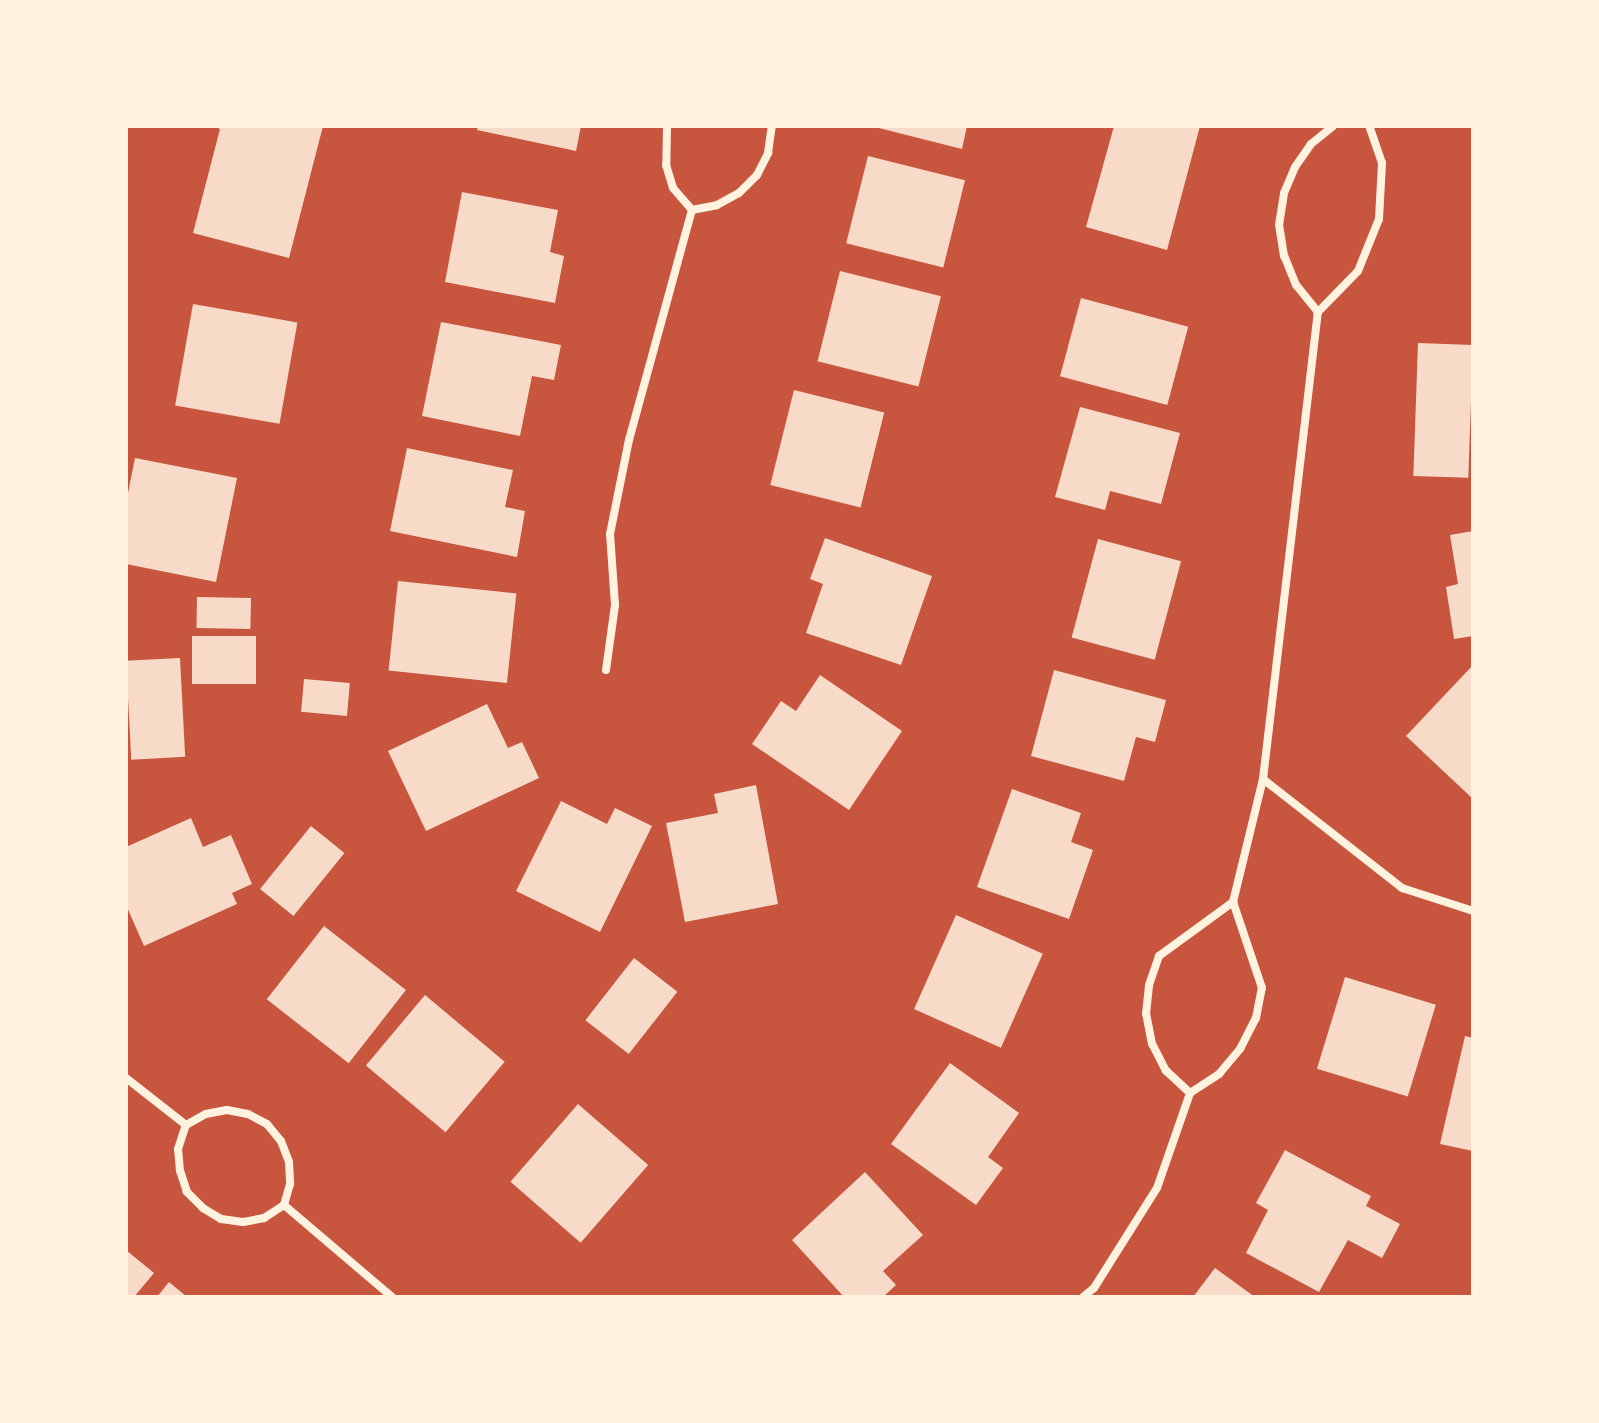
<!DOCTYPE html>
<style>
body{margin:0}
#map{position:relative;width:1599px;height:1423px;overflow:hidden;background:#c8553d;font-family:Inter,sans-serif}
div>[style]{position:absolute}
.building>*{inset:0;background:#f7dbc8;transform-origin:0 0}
.minor>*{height:8px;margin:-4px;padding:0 4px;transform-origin:4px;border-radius:4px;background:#fff3e0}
span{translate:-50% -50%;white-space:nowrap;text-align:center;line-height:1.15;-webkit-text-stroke:6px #fff3e0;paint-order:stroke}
.frame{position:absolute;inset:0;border:128px solid #fff3e0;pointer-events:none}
</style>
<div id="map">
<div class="building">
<div style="clip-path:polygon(213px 126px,323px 126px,289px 258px,193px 233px,220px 129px)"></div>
<div style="clip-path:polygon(478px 126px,581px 126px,576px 151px,477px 130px)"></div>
<div style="clip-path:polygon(871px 126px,967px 126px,962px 149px)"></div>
<div style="clip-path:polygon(1114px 126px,1200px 126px,1167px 250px,1086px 227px)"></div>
<div style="left:868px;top:156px;width:100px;height:90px;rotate:14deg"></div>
<div style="clip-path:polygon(462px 192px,558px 210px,550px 252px,564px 256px,555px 303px,445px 282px)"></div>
<div style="left:840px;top:271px;width:104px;height:93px;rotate:14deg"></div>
<div style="left:1081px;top:298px;width:111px;height:81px;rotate:15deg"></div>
<div style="left:193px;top:304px;width:106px;height:103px;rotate:10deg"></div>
<div style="clip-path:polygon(441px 322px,561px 345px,554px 380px,532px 376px,520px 436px,422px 416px)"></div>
<div style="left:1418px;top:343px;width:55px;height:133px;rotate:2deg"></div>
<div style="left:794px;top:390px;width:93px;height:98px;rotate:14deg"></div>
<div style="clip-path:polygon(1080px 407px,1180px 433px,1161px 504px,1110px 491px,1105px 510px,1055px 497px)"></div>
<div style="clip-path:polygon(407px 448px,513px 470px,505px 507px,525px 511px,517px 557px,390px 531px)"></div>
<div style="clip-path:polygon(135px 458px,237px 478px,216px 582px,126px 564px,126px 503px)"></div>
<div style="clip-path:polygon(1473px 531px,1473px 636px,1454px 639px,1446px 587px,1458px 584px,1450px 535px)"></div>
<div style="clip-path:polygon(825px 538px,932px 576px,901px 665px,806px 633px,823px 584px,810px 579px)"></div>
<div style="left:1098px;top:539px;width:86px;height:102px;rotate:15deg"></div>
<div style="left:398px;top:581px;width:119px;height:90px;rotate:6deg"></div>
<div style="left:197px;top:597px;width:54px;height:31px;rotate:1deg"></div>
<div style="left:192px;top:636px;width:64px;height:48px"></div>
<div style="left:180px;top:658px;width:99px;height:54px;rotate:87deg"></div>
<div style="clip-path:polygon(1473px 665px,1473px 799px,1406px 736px)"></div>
<div style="clip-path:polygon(1054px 670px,1166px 700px,1155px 742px,1136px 737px,1124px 781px,1031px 756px)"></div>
<div style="clip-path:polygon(820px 675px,902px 731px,849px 810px,752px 744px,781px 701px,796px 711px)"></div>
<div style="left:304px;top:679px;width:46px;height:33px;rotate:5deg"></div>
<div style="clip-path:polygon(487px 704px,508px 748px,522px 742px,539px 778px,426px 831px,388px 751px)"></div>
<div style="clip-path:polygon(756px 785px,778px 904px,685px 922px,666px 823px,718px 813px,714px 794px)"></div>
<div style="clip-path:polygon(1012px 789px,1081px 813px,1071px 842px,1093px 850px,1069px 919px,977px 887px)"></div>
<div style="clip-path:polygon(561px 801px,607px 824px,615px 808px,652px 826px,600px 932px,516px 891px)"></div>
<div style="clip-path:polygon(191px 818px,203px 847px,231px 835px,252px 884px,232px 893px,237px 904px,144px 946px,126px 905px,126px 847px)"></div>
<div style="left:311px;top:826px;width:43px;height:81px;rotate:39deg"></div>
<div style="left:956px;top:915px;width:95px;height:103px;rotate:24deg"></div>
<div style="left:324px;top:926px;width:104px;height:93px;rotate:38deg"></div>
<div style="left:634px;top:958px;width:55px;height:79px;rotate:38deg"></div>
<div style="left:1345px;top:977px;width:95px;height:96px;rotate:17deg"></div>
<div style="left:425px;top:995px;width:104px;height:92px;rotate:40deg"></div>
<div style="clip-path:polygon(1465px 1036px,1473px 1038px,1473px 1151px,1440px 1144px)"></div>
<div style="clip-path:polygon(950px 1063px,1019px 1113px,988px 1157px,1003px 1168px,976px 1205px,891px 1144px)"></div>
<div style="left:578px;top:1104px;width:93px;height:103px;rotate:41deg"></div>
<div style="clip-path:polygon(1285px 1150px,1371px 1196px,1366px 1206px,1400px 1224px,1382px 1258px,1348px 1240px,1319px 1292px,1246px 1253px,1268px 1210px,1256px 1203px)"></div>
<div style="clip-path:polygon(865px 1172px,923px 1235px,883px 1271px,896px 1285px,883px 1297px,844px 1297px,792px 1240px)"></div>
<div style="clip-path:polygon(126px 1250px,154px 1273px,134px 1297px,126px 1297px)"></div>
<div style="clip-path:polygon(1215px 1268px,1255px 1297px,1193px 1297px)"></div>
<div style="clip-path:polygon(169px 1282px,187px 1297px,157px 1297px)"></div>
</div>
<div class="minor">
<div style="left:667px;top:126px;width:39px;rotate:91deg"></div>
<div style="left:666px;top:165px;width:24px;rotate:73deg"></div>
<div style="left:673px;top:188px;width:29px;rotate:49deg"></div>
<div style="left:692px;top:210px;width:25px;rotate:-11deg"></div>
<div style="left:717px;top:205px;width:25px;rotate:-29deg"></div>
<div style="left:739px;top:193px;width:25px;rotate:-45deg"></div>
<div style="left:757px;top:175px;width:25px;rotate:-63deg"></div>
<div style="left:768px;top:153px;width:27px;rotate:-82deg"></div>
<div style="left:1318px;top:312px;width:35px;rotate:-129deg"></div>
<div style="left:1296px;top:285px;width:31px;rotate:-112deg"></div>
<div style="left:1284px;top:256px;width:31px;rotate:-99deg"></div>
<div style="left:1279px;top:225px;width:32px;rotate:-81deg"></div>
<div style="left:1284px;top:193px;width:28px;rotate:-67deg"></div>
<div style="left:1295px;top:167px;width:28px;rotate:-55deg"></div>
<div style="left:1311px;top:144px;width:28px;rotate:-39deg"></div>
<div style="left:606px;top:670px;width:66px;rotate:-82.1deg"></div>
<div style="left:615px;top:605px;width:71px;rotate:-94deg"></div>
<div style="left:610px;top:534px;width:96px;rotate:-78.6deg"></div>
<div style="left:629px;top:440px;width:238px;rotate:-74.7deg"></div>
<div style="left:1263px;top:779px;width:177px;rotate:38.1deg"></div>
<div style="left:1402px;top:888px;width:75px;rotate:17.9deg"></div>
<div style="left:126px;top:1078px;width:76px;rotate:38.1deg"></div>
<div style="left:1190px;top:1093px;width:33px;rotate:-137deg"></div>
<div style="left:1166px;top:1071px;width:30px;rotate:-117deg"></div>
<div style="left:1152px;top:1044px;width:31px;rotate:-101deg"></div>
<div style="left:1146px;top:1014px;width:29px;rotate:-84deg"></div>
<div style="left:1149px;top:985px;width:31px;rotate:-71deg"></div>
<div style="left:1159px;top:956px;width:92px;rotate:-36.1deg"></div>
<div style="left:227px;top:1110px;width:21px;rotate:11deg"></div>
<div style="left:248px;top:1114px;width:21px;rotate:28deg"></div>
<div style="left:267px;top:1124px;width:22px;rotate:51deg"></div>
<div style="left:281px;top:1141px;width:22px;rotate:69deg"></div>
<div style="left:289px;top:1162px;width:22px;rotate:87deg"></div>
<div style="left:290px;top:1184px;width:22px;rotate:106deg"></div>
<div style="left:284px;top:1205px;width:24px;rotate:147deg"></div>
<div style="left:264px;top:1218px;width:21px;rotate:169deg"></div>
<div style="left:243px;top:1222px;width:22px;rotate:-172deg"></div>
<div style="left:221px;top:1219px;width:21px;rotate:-149deg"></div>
<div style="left:203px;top:1208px;width:23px;rotate:-135deg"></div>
<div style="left:187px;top:1192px;width:22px;rotate:-108deg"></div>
<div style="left:180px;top:1171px;width:22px;rotate:-95deg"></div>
<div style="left:178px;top:1149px;width:25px;rotate:-72deg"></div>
<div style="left:186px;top:1125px;width:23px;rotate:-29deg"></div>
<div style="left:206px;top:1114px;width:21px;rotate:-11deg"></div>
<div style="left:284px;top:1205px;width:142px;rotate:40.4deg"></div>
<div style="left:1083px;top:1297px;width:14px;rotate:-39deg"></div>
<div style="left:1094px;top:1288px;width:118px;rotate:-57.8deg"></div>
<div style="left:1157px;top:1188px;width:101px;rotate:-70.8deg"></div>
<div style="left:1190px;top:1093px;width:35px;rotate:-33deg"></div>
<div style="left:1219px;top:1074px;width:33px;rotate:-50deg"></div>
<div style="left:1240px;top:1049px;width:35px;rotate:-63deg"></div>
<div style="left:1256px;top:1018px;width:31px;rotate:-79deg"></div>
<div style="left:1262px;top:988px;width:91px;rotate:-108.6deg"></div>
<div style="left:1233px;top:902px;width:127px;rotate:-76.3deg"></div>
<div style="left:1263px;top:779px;width:470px;rotate:-83.3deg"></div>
<div style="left:1318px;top:312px;width:57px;rotate:-45.7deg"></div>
<div style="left:1358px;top:271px;width:56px;rotate:-68deg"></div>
<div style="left:1379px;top:219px;width:56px;rotate:-86.9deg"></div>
<div style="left:1382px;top:163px;width:39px;rotate:-109deg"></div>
</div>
<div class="frame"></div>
</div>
